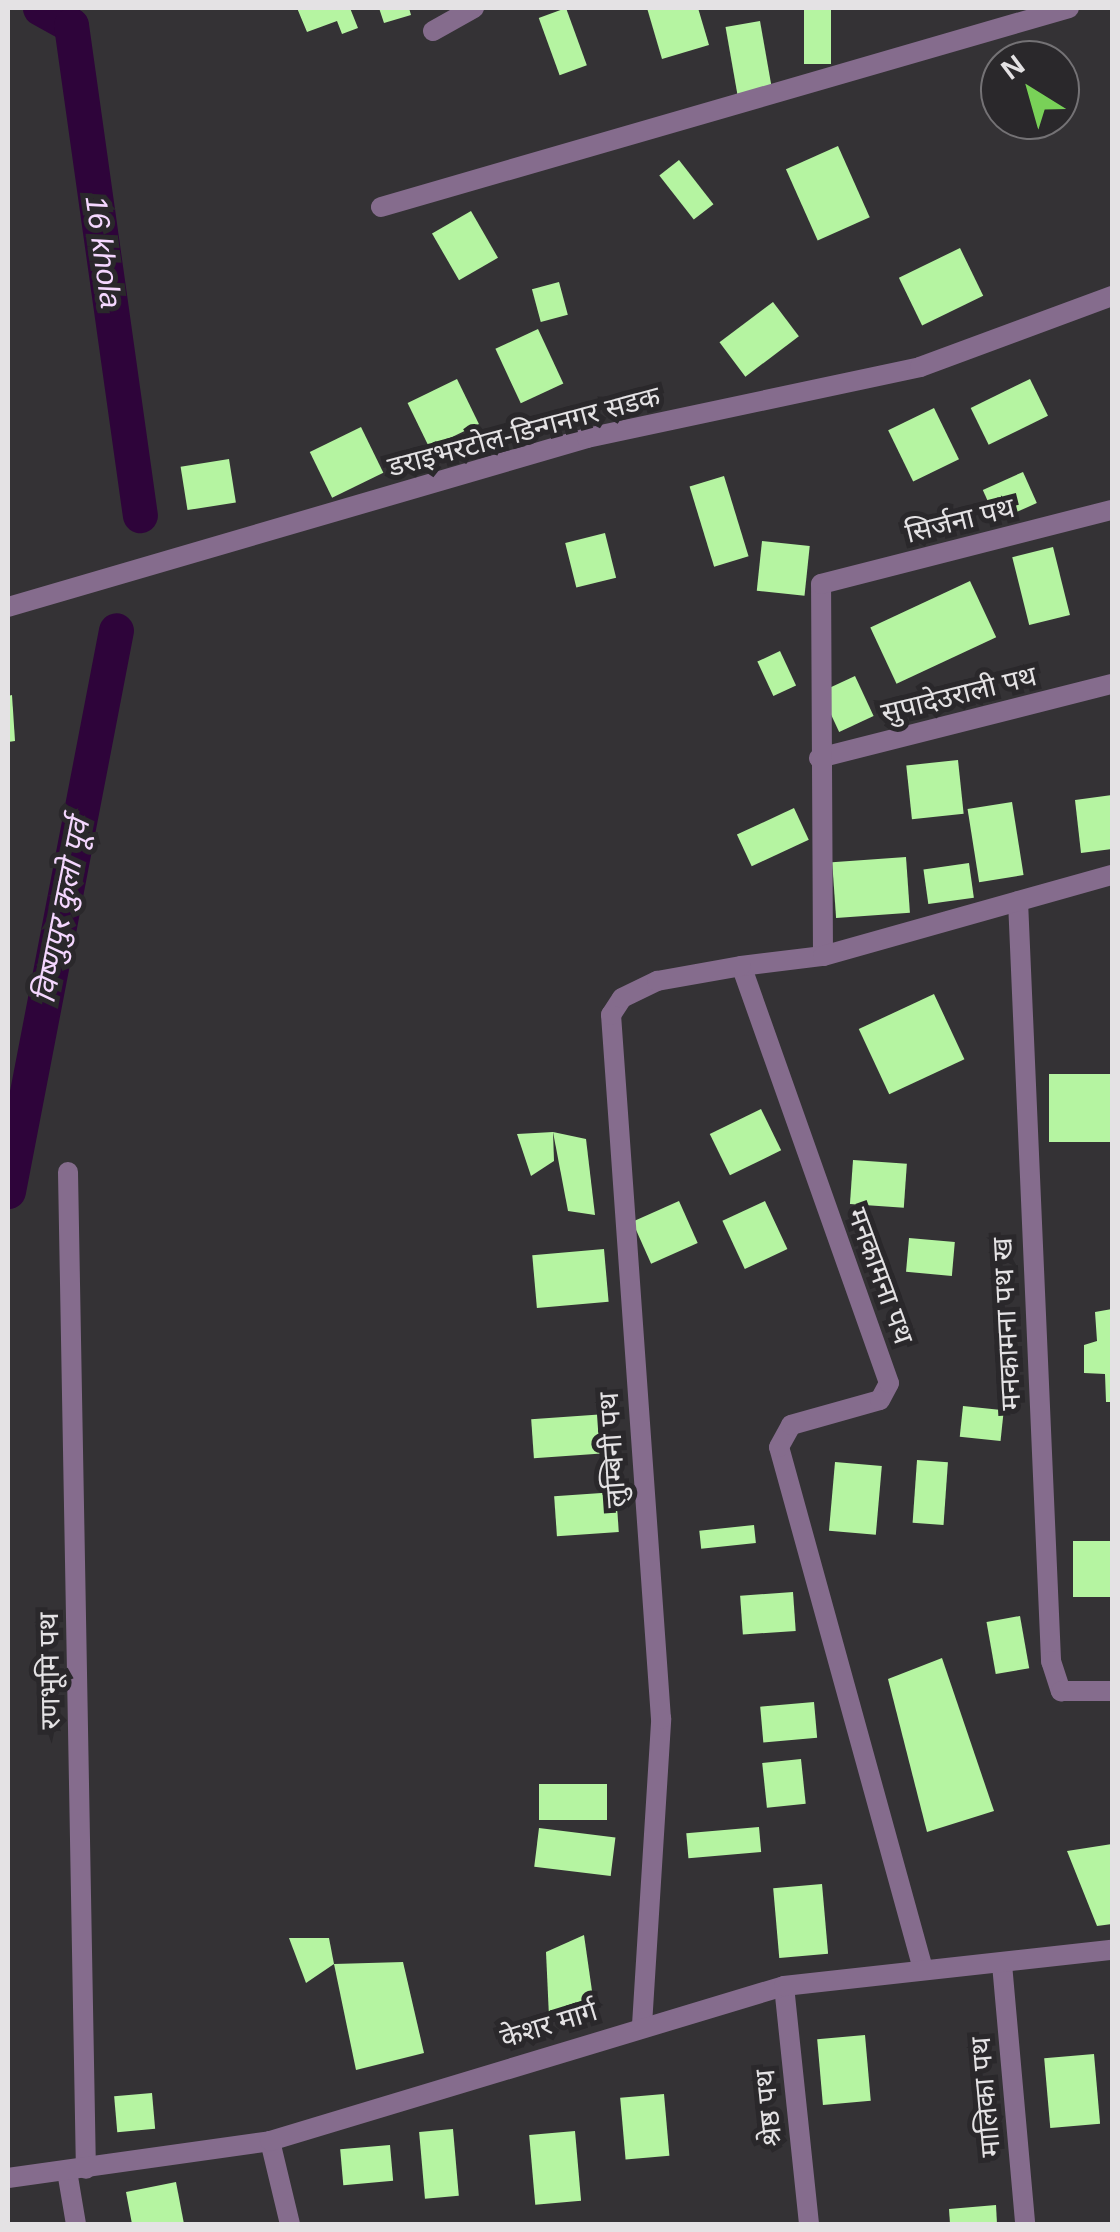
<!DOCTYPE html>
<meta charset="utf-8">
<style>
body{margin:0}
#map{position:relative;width:1120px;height:2232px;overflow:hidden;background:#343235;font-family:Arial,"Noto Sans Devanagari",sans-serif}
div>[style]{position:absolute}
.canal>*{height:35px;margin:-17.5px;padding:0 17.5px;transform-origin:17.5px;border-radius:17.5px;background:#2e043a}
.building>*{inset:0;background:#b5f4a1;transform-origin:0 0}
.minor>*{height:20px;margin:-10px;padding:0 10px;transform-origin:10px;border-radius:10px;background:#856c8d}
.tertiary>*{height:20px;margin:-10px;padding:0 10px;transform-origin:10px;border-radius:10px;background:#856c8d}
span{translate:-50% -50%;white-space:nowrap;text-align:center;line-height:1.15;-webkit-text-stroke:10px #2a282b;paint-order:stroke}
.street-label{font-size:28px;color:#e4e2e4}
.water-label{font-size:30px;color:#f5d7ff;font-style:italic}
.frame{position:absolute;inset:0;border:10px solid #e4e2e4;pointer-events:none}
.north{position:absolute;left:980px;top:40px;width:100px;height:100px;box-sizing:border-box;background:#2a282b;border:2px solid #747275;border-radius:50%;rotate:323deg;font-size:28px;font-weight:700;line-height:40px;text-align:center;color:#e4e2e4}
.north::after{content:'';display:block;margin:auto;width:35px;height:45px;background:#79d158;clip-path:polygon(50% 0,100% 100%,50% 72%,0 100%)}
</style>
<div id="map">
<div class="canal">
<div style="left:40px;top:8px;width:35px;rotate:29deg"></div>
<div style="left:71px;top:25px;width:495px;rotate:82deg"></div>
<div style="left:8px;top:1191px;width:571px;rotate:-79.1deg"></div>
</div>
<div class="building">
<div style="clip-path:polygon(297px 8px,350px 8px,358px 28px,342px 34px,337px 21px,307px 32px)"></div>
<div style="clip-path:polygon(379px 8px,409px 8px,411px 15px,384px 23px)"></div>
<div style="left:566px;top:8px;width:61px;height:29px;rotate:70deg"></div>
<div style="clip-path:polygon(647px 8px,698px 8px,709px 45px,662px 59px)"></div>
<div style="left:804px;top:8px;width:27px;height:56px"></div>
<div style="left:760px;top:21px;width:68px;height:35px;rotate:80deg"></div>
<div style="left:838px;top:146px;width:78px;height:57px;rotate:66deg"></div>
<div style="left:679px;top:160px;width:56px;height:25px;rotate:52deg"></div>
<div style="left:471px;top:211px;width:54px;height:45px;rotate:60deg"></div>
<div style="left:960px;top:248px;width:53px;height:68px;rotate:64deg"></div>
<div style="left:559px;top:282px;width:34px;height:28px;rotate:75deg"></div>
<div style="left:773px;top:302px;width:43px;height:67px;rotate:53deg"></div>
<div style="left:538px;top:329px;width:60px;height:47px;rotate:65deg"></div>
<div style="left:457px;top:379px;width:50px;height:55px;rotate:64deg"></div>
<div style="left:1030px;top:379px;width:41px;height:66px;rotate:64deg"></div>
<div style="left:934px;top:408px;width:57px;height:51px;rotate:64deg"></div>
<div style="left:361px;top:427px;width:51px;height:57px;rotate:64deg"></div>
<div style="left:229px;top:459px;width:44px;height:49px;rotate:81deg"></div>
<div style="left:1023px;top:472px;width:34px;height:44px;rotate:66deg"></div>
<div style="left:724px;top:476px;width:84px;height:36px;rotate:73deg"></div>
<div style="left:605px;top:533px;width:46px;height:41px;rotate:76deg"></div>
<div style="left:762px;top:541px;width:48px;height:50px;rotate:6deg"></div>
<div style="left:1053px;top:547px;width:70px;height:42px;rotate:76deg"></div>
<div style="left:970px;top:581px;width:62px;height:110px;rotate:65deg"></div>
<div style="left:780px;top:651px;width:38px;height:25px;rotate:65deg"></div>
<div style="left:855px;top:676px;width:44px;height:38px;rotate:65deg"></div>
<div style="clip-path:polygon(12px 695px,15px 741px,8px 742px,8px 696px)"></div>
<div style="left:958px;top:760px;width:54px;height:52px;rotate:84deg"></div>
<div style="clip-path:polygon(1112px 795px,1112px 849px,1081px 853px,1075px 800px)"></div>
<div style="left:1012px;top:802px;width:74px;height:45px;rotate:81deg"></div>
<div style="left:794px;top:808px;width:35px;height:63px;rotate:65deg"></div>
<div style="left:906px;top:857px;width:56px;height:74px;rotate:86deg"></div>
<div style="left:969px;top:863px;width:35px;height:46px;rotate:82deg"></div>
<div style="left:934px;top:994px;width:72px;height:83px;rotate:65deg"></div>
<div style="left:1112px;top:1074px;width:68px;height:63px;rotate:90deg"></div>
<div style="left:761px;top:1109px;width:46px;height:57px;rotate:64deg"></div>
<div style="clip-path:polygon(553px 1132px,554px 1161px,531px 1176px,517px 1134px)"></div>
<div style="clip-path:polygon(553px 1132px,586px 1139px,595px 1215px,568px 1211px)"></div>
<div style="left:853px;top:1160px;width:54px;height:44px;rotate:4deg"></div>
<div style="left:679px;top:1201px;width:46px;height:51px;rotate:66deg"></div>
<div style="left:765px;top:1201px;width:53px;height:47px;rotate:65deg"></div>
<div style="left:909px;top:1238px;width:46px;height:34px;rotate:5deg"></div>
<div style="left:604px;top:1249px;width:53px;height:72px;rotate:85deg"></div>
<div style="clip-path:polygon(1112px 1309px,1112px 1402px,1106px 1402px,1105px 1374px,1084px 1373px,1084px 1345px,1097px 1341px,1095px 1312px)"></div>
<div style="left:963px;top:1406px;width:41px;height:31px;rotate:6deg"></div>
<div style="left:606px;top:1414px;width:39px;height:75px;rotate:86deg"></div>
<div style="left:917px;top:1460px;width:31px;height:63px;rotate:4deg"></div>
<div style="left:835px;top:1462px;width:47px;height:69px;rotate:5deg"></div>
<div style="left:616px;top:1492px;width:40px;height:62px;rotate:86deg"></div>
<div style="left:754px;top:1525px;width:18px;height:55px;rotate:84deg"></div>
<div style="left:1112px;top:1541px;width:56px;height:39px;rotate:90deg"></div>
<div style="left:793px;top:1592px;width:39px;height:53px;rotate:86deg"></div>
<div style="left:1020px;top:1616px;width:53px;height:34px;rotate:80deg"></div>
<div style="clip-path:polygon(942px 1658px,994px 1811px,927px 1832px,888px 1679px)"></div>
<div style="left:814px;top:1702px;width:36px;height:54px;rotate:85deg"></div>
<div style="left:801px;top:1759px;width:45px;height:39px;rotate:84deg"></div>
<div style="left:607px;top:1784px;width:36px;height:68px;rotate:90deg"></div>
<div style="left:759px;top:1827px;width:25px;height:73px;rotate:85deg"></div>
<div style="left:539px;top:1828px;width:77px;height:39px;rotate:7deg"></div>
<div style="clip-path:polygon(1112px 1844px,1112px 1924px,1097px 1926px,1067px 1851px)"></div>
<div style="left:822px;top:1884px;width:70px;height:49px;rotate:85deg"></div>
<div style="clip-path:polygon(584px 1935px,594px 2005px,549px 2017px,546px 1952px)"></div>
<div style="clip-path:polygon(289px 1938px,329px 1938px,334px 1964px,306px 1983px)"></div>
<div style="clip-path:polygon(403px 1962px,424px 2053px,356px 2070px,334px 1964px)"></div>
<div style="left:865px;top:2035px;width:66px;height:48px;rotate:85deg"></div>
<div style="left:1094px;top:2054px;width:70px;height:50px;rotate:85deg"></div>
<div style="left:152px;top:2093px;width:36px;height:38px;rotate:85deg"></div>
<div style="left:664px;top:2094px;width:62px;height:44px;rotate:85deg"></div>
<div style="left:453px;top:2129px;width:67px;height:34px;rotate:85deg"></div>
<div style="left:575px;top:2131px;width:70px;height:46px;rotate:85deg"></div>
<div style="left:390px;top:2145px;width:36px;height:50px;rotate:85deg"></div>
<div style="clip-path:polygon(176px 2182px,184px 2224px,132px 2224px,126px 2192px)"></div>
<div style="clip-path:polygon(996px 2205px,997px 2224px,950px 2224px,949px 2209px)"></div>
</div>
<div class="minor">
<div style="left:433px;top:31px;width:47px;rotate:-29.3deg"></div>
<div style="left:381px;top:207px;width:716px;rotate:-16.13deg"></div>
<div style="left:819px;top:758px;width:302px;rotate:-14.2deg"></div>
<div style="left:1018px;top:901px;width:761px;rotate:87.51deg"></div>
<div style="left:1051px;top:1661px;width:32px;rotate:72deg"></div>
<div style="left:1061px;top:1691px;width:51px"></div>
<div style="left:823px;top:956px;width:372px;rotate:-90.3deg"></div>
<div style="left:821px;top:584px;width:300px;rotate:-14.3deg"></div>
<div style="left:68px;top:1172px;width:997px;rotate:88.97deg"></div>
<div style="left:1002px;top:1964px;width:261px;rotate:84.9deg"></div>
<div style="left:923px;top:1969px;width:541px;rotate:-105.42deg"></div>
<div style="left:779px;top:1447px;width:25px;rotate:-61deg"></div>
<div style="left:791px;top:1425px;width:92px;rotate:-15.7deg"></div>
<div style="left:880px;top:1400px;width:19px;rotate:-62deg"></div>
<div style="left:889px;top:1383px;width:442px;rotate:-109.5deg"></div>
<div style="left:741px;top:966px;width:83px;rotate:-7deg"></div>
<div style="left:823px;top:956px;width:300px;rotate:-15.7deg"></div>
<div style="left:784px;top:1986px;width:239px;rotate:84deg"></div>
<div style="left:642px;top:2025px;width:307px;rotate:-86.4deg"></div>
<div style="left:661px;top:1719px;width:706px;rotate:-94.06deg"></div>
<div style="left:611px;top:1015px;width:20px;rotate:-57deg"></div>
<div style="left:622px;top:998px;width:39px;rotate:-26deg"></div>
<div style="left:657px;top:981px;width:85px;rotate:-10.1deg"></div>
<div style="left:270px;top:2141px;width:85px;rotate:76.5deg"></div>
<div style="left:67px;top:2171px;width:54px;rotate:80.4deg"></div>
<div style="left:8px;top:2178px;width:265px;rotate:-8deg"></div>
<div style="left:270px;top:2141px;width:537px;rotate:-16.78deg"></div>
<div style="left:784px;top:1986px;width:330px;rotate:-6.3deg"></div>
</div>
<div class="tertiary">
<div style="left:8px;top:607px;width:603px;rotate:-16.27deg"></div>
<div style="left:587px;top:438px;width:340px;rotate:-12deg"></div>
<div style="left:920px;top:367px;width:205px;rotate:-20.3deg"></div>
</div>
<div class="street-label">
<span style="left:524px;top:432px;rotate:-15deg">डराइभरटोल-डिन्गनगर सडक</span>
<span style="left:960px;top:521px;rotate:-14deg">सिर्जना पथ</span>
<span style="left:959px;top:695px;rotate:-14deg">सुपादेउराली पथ</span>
<span style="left:880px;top:1276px;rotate:70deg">मनकामना पथ</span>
<span style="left:1007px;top:1324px;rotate:-93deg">मनकामना पथ ख</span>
<span style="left:613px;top:1450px;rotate:-94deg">लुम्बिनी पथ</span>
<span style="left:50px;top:1671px;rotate:-91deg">रणभूमि पथ</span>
<span style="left:549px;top:2025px;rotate:-17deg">केशर मार्ग</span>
<span style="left:986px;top:2097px;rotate:-95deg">मालिका पथ</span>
<span style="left:769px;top:2108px;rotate:-96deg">श्रेष्ठ पथ</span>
</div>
<div class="water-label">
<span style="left:103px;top:252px;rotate:82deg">16 khola</span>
<span style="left:62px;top:911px;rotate:-79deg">विष्णुपुर कुलो पूर्व</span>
</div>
<div class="frame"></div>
<div class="north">N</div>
</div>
